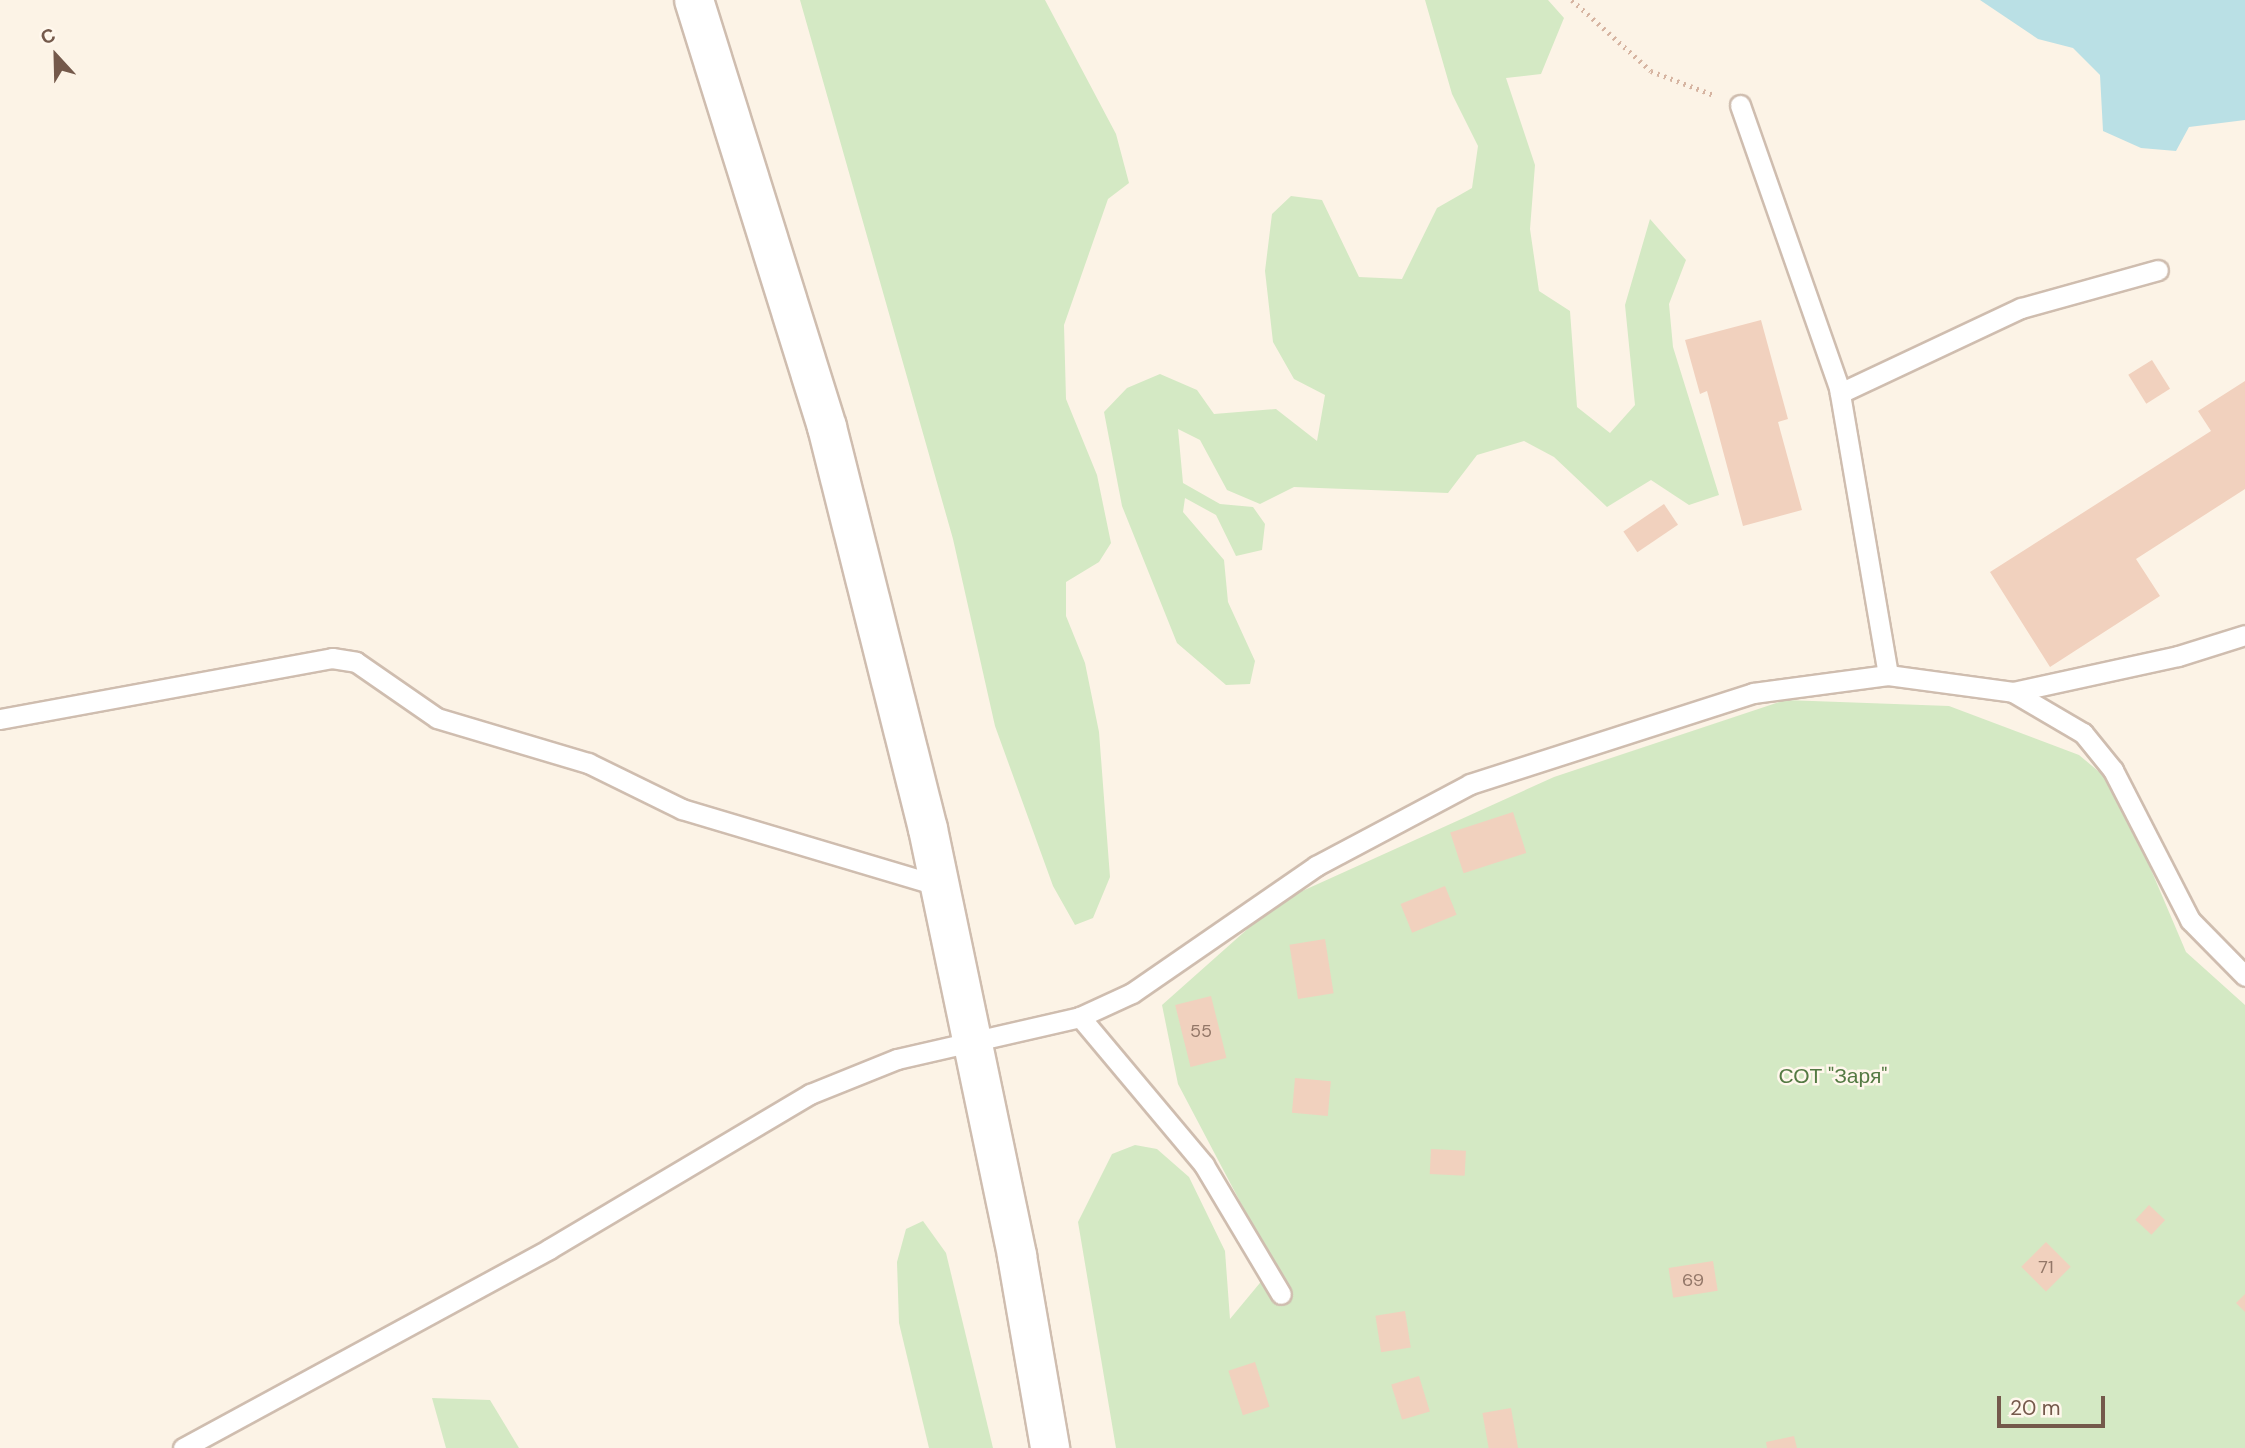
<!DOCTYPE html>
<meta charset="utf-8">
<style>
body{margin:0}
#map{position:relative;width:2245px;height:1448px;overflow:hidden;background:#fcf3e6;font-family:"DM Sans",sans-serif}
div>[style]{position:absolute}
.green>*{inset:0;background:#d4e9c4}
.water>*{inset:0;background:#bae0e5}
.building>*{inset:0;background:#f1d1be;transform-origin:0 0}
.path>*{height:4.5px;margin-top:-2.25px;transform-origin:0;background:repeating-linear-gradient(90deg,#d6b4a1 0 2px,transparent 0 7px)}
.roads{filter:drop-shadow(2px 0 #cfbdaf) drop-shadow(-2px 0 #cfbdaf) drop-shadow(0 2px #cfbdaf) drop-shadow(0 -2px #cfbdaf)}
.service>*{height:19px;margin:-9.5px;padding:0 9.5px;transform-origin:9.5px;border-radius:9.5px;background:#fff}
.secondary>*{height:38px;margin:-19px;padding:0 19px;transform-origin:19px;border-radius:19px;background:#fff}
span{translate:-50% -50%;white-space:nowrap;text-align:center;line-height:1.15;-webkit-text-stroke:5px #fff7ec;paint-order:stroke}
.number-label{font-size:18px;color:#937768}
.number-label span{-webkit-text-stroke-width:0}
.park-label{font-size:21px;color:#547a43}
.north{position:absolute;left:21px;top:21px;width:70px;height:70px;-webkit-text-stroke:5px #fff7ec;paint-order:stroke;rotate:338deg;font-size:19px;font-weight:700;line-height:28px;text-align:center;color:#74594b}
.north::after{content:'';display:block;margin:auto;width:24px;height:32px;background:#74594b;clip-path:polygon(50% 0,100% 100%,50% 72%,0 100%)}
.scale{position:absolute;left:1997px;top:1396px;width:108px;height:32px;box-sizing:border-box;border:4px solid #74594b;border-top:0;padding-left:9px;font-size:21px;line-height:24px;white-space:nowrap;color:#74594b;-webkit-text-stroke:5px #fff7ec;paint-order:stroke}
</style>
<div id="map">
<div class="green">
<div style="clip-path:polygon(800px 0,1045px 0,1116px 134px,1129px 183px,1108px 199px,1064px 325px,1066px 399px,1097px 475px,1111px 543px,1099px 562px,1066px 582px,1066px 616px,1085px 663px,1099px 732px,1110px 877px,1093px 918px,1075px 925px,1053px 886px,995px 726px,953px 539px)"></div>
<div style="clip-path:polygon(1425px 0,1548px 0,1564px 18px,1541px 74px,1506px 78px,1535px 165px,1530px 229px,1539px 291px,1570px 311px,1577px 407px,1610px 433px,1635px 405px,1625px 305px,1650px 219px,1686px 260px,1669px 304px,1673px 347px,1719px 495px,1689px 505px,1651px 480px,1607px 507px,1554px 457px,1524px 441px,1477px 455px,1448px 493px,1294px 487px,1260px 504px,1227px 490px,1200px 440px,1178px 429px,1183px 483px,1220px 504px,1253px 507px,1265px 524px,1262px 550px,1236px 556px,1216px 515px,1185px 498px,1183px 512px,1224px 560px,1228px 602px,1255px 661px,1250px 684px,1226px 685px,1177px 643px,1122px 506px,1104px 412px,1127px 388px,1160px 374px,1197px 390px,1214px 414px,1276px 409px,1317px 441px,1325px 395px,1294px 379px,1273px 342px,1265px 271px,1272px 214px,1291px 196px,1322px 200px,1359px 277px,1402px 279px,1437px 208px,1472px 188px,1478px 146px,1452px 94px)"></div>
<div style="clip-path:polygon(1785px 700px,1949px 706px,2079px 755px,2115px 785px,2186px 952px,2245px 1005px,2245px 1448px,1116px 1448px,1078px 1222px,1112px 1154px,1135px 1145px,1157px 1149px,1189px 1177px,1225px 1251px,1230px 1319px,1274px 1266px,1178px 1084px,1162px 1005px,1278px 902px,1554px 777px)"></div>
<div style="clip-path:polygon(923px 1221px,946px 1253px,993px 1448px,929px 1448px,899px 1323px,897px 1262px,906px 1229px)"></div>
<div style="clip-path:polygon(432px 1398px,490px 1400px,519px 1448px,446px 1448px)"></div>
</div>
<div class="water">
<div style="clip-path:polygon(1980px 0,2245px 0,2245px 120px,2189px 127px,2176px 151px,2141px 148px,2103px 131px,2100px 75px,2073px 48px,2038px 39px)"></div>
</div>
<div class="building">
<div style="clip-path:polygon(1761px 320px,1788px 419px,1778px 422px,1802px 510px,1743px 526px,1707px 391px,1700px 394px,1685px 340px)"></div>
<div style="left:2152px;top:360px;width:34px;height:28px;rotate:58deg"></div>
<div style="clip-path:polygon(2245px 381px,2245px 489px,2136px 559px,2160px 596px,2050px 667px,1990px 572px,2211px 431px,2198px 411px)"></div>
<div style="left:1664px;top:504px;width:25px;height:49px;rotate:56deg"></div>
<div style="left:1513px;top:812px;width:43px;height:66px;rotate:72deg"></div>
<div style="left:1445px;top:886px;width:31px;height:48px;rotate:68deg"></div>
<div style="left:1325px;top:939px;width:55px;height:36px;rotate:81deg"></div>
<div style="left:1211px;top:996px;width:64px;height:37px;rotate:76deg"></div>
<div style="left:1295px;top:1078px;width:36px;height:35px;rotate:5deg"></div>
<div style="left:1431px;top:1149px;width:35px;height:25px;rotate:3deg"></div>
<div style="left:2149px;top:1205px;width:22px;height:20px;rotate:43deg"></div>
<div style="left:2046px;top:1242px;width:35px;height:35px;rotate:45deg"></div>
<div style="left:1713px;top:1261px;width:30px;height:45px;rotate:81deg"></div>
<div style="clip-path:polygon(2245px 1294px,2245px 1312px,2236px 1303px)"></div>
<div style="left:1405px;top:1311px;width:37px;height:30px;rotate:81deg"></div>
<div style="left:1255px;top:1362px;width:47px;height:28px;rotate:72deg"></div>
<div style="left:1419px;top:1376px;width:37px;height:29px;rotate:73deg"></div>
<div style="left:1511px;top:1408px;width:41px;height:29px;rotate:80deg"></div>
<div style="clip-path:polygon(1794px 1436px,1797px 1448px,1767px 1448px,1766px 1442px)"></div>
</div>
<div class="path">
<div style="left:1572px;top:0;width:106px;rotate:41.9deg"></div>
<div style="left:1651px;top:71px;width:67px;rotate:20.9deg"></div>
</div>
<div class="roads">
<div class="service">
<div style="left:1740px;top:105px;width:300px;rotate:70.7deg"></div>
<div style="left:1839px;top:388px;width:291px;rotate:80.3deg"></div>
<div style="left:1840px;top:393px;width:200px;rotate:-25.2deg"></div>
<div style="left:2021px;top:308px;width:142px;rotate:-15.5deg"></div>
<div style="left:2013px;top:692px;width:81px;rotate:30.4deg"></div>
<div style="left:2083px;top:733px;width:48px;rotate:51deg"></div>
<div style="left:2113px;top:770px;width:169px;rotate:62.8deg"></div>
<div style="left:2190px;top:920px;width:78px;rotate:45.5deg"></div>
<div style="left:0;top:719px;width:338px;rotate:-10.4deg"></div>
<div style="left:332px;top:658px;width:24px;rotate:9deg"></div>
<div style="left:356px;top:662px;width:98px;rotate:34.7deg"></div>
<div style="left:437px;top:718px;width:158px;rotate:16.6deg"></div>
<div style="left:588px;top:763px;width:105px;rotate:26.1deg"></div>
<div style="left:682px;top:809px;width:269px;rotate:16.6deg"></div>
<div style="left:1080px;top:1017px;width:193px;rotate:50deg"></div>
<div style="left:1204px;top:1165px;width:150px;rotate:59.2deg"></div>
<div style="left:183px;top:1448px;width:417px;rotate:-28.5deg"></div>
<div style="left:549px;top:1249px;width:304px;rotate:-30.7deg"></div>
<div style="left:810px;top:1094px;width:94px;rotate:-21.9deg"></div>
<div style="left:897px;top:1059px;width:188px;rotate:-12.9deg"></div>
<div style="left:1080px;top:1017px;width:57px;rotate:-24.8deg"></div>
<div style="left:1132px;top:993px;width:224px;rotate:-34.6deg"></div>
<div style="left:1316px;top:866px;width:174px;rotate:-28deg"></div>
<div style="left:1470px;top:784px;width:297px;rotate:-17.8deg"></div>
<div style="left:1753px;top:693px;width:136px;rotate:-7.6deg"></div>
<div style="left:1888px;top:675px;width:126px;rotate:7.7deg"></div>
<div style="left:2013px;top:692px;width:169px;rotate:-12.3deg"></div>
<div style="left:2178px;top:656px;width:70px;rotate:-17.4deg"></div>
</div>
<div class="secondary">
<div style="left:694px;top:0;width:447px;rotate:72.7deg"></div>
<div style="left:827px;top:427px;width:414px;rotate:75.9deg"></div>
<div style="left:928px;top:829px;width:436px;rotate:78.2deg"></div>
<div style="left:1017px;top:1256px;width:195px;rotate:80.2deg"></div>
</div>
</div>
<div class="number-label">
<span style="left:1201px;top:1031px">55</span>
<span style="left:2046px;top:1267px">71</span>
<span style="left:1693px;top:1280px">69</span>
</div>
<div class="park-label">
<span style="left:1833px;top:1076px">СОТ "Заря"</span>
</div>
<div class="north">С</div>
<div class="scale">20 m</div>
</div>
